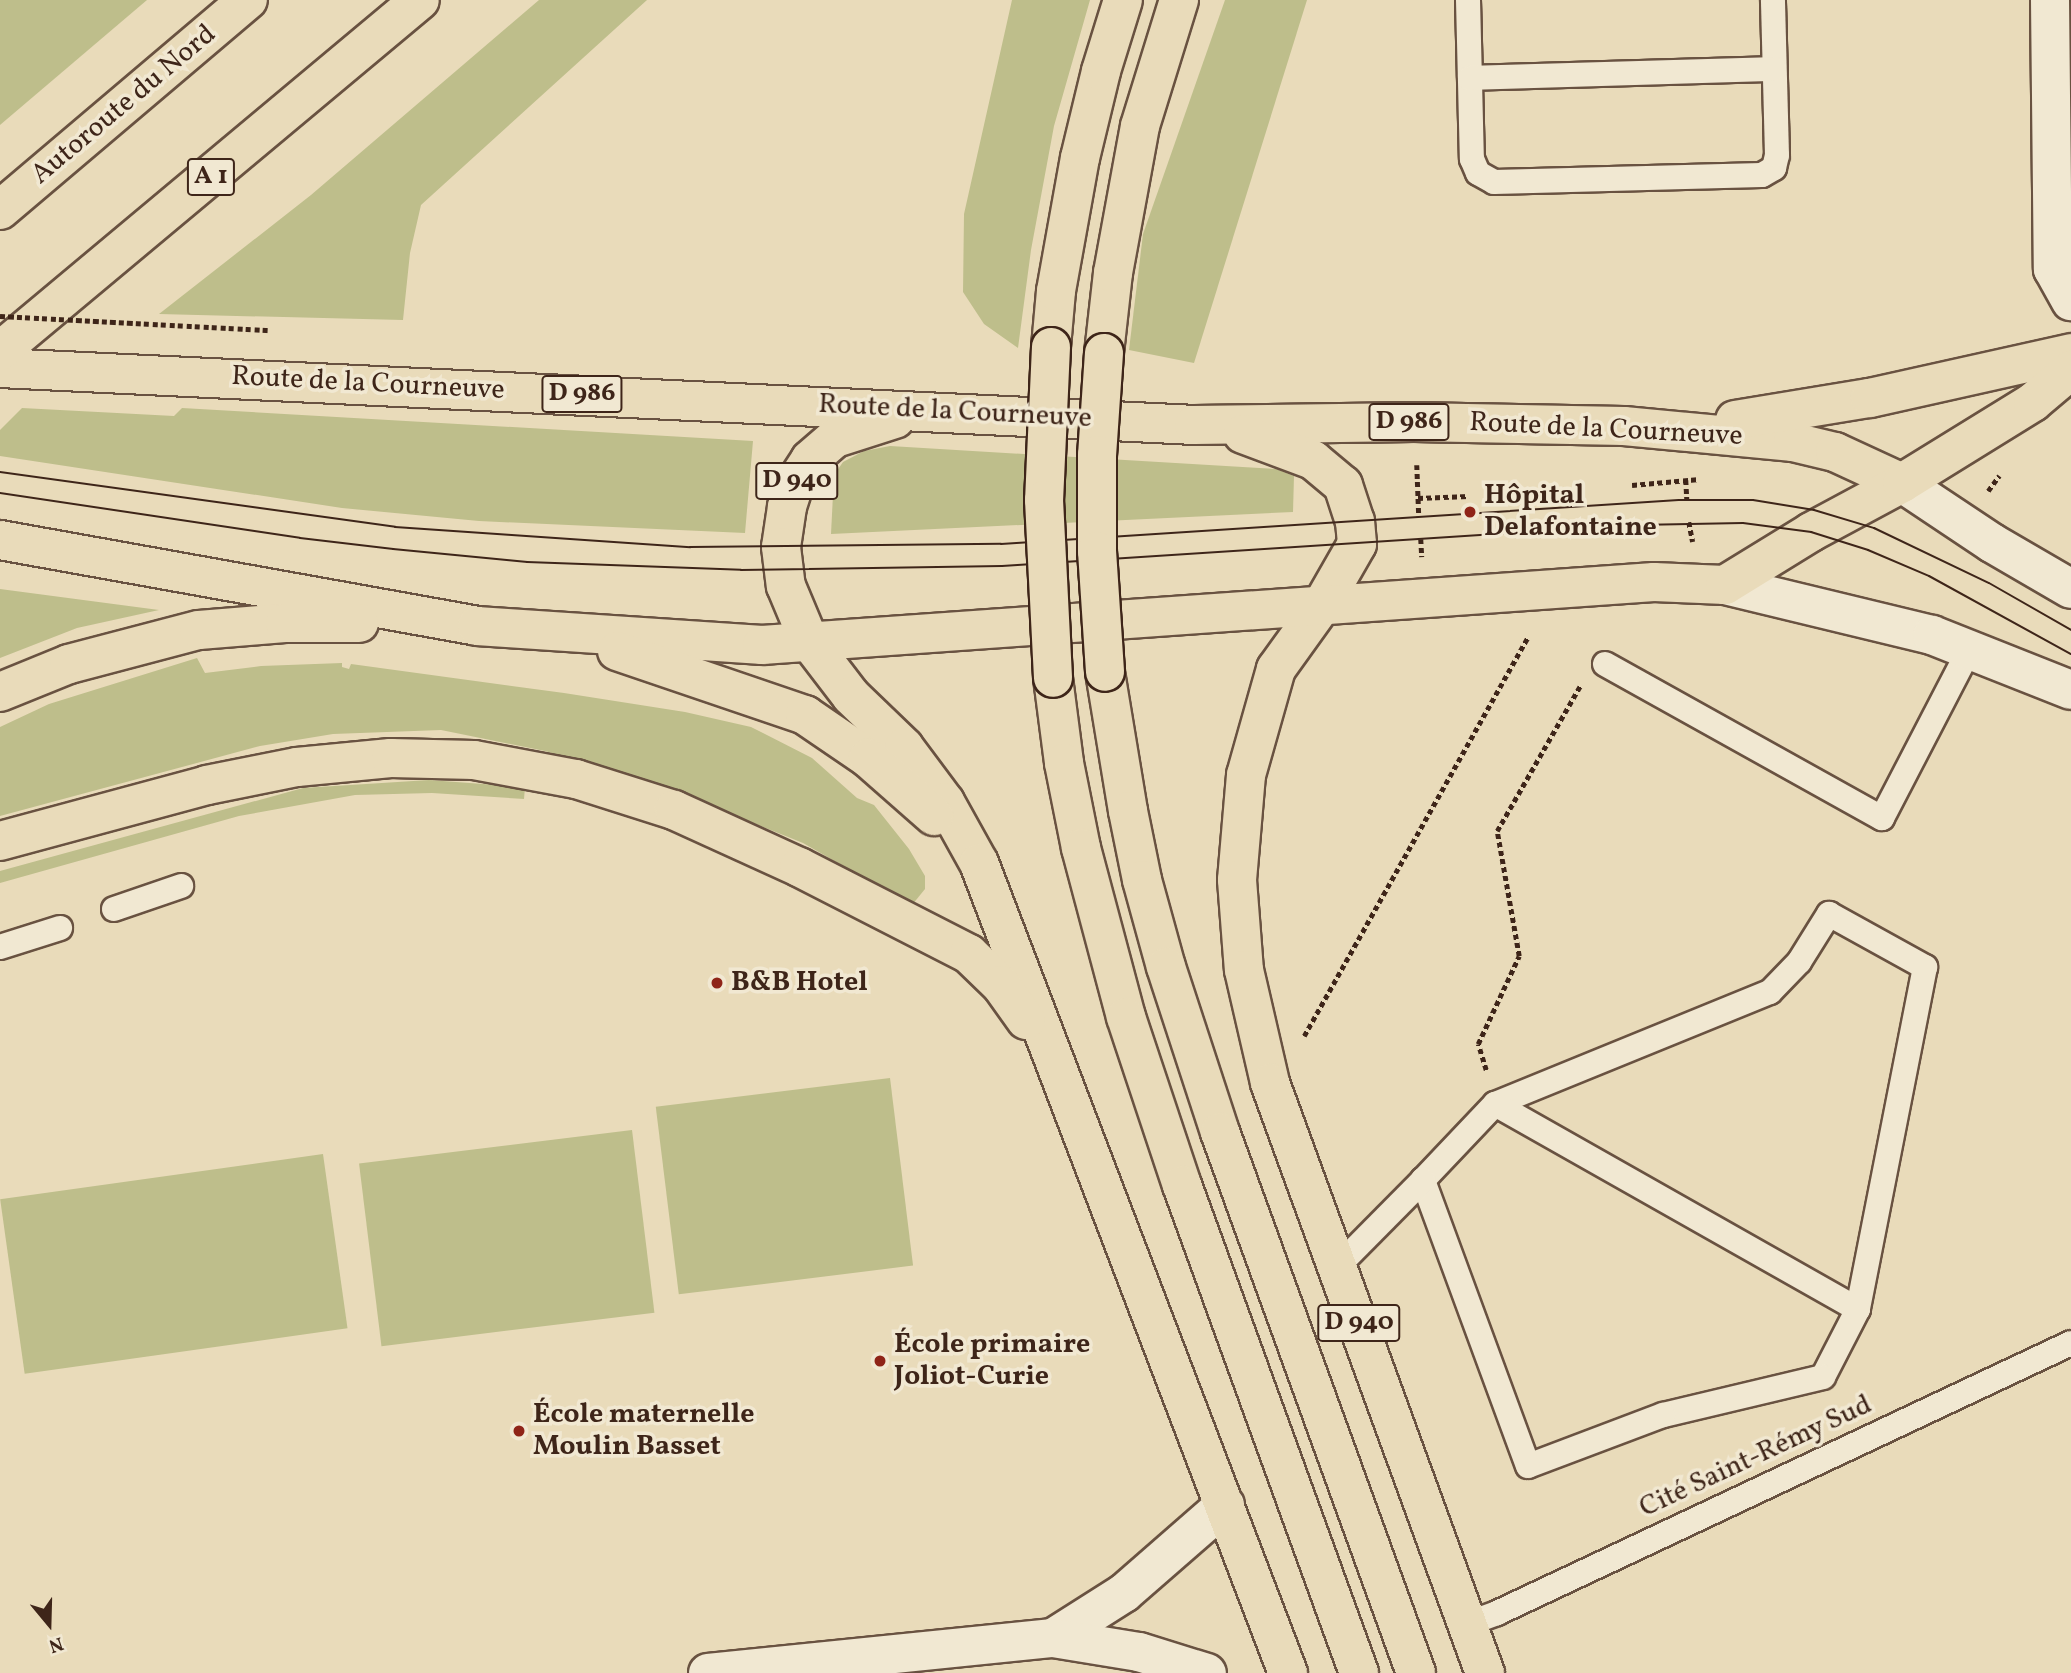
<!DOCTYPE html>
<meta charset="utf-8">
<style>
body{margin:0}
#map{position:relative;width:2071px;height:1673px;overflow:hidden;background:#e9dbba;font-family:Vollkorn,serif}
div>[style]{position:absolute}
.green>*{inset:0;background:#bebe8b;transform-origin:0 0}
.path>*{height:4.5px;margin-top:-2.25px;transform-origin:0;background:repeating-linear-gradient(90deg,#3e2519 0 5px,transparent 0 8.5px)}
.roads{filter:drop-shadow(2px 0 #695241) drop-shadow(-2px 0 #695241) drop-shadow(0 2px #695241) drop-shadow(0 -2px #695241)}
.service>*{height:24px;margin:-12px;padding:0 12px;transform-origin:12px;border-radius:12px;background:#f1e8d2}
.minor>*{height:38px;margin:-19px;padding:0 19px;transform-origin:19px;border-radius:19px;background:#f1e8d2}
.secondary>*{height:38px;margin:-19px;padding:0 19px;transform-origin:19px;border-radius:19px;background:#f1e8d2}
.primary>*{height:38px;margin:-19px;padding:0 19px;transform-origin:19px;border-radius:19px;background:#e9dbba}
.motorway>*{height:38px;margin:-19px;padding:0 19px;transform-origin:19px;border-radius:19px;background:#e9dbba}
.tram>*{height:2px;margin:-1px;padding:0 1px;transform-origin:1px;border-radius:1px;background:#3e2519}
.path-bridge>*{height:4.5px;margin-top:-2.25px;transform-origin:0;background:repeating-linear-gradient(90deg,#3e2519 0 5px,transparent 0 8.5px)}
.bridges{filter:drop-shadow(2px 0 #3e2519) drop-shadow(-2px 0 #3e2519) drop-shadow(0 2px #3e2519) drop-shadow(0 -2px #3e2519)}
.motorway-bridge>*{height:38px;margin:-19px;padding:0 19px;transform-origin:19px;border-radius:19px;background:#e9dbba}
.dots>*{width:19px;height:19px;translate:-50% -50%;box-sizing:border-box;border:4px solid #f1e8d2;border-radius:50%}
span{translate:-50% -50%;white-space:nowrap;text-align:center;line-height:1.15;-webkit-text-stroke:7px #f1e8d2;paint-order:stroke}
.shield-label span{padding:2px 5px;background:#f1e8d2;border:2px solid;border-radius:5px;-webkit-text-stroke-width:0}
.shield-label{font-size:26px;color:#3e2519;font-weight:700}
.street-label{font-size:28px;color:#3e2519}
.poi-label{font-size:28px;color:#3e2519;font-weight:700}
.left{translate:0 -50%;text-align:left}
.north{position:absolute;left:14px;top:1589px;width:70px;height:70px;-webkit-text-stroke:5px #f1e8d2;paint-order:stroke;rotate:161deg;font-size:19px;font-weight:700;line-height:28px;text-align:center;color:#3e2519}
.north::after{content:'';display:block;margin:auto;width:24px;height:32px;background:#3e2519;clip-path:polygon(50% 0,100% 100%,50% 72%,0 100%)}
</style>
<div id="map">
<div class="green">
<div style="clip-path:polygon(0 0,147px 0,0 125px)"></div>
<div style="clip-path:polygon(539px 0,647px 0,421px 205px,410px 253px,403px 320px,159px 314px,311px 195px)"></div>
<div style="clip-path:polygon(1012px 0,1090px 0,1054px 126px,1031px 250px,1018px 348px,984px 324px,963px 292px,964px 214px)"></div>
<div style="clip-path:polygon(1225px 0,1307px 0,1194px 363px,1129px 350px,1143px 234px)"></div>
<div style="clip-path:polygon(22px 408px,174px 416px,182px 408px,753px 441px,745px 533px,479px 521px,342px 508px,0 456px,0 430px)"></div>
<div style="clip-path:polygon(890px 446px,1276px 469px,1294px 476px,1293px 512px,831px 534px,834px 475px,843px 462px,864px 451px)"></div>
<div style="clip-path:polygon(0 589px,159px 610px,77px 628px,0 658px)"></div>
<div style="clip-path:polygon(197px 658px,205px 673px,261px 666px,342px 663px,342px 667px,349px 669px,351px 664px,564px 693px,685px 712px,751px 727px,812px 758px,857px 798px,874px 805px,909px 849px,925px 876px,925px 889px,912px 905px,803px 843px,654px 783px,545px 751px,441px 730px,333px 734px,260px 746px,0 816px,0 727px,49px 704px)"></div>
<div style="clip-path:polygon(429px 780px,525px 787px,524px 799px,432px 793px,355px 795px,239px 816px,0 883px,0 871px,303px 788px)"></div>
<div style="left:890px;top:1078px;width:189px;height:236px;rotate:83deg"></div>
<div style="left:632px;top:1130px;width:184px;height:275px;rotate:83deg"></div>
<div style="left:323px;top:1154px;width:176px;height:326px;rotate:82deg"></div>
</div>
<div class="path">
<div style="left:1417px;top:465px;width:51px;rotate:87.8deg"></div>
<div style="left:1686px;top:480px;width:19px;rotate:87deg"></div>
<div style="left:1632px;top:485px;width:68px;rotate:-5deg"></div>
<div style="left:1988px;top:491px;width:19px;rotate:-54deg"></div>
<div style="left:1418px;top:498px;width:51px;rotate:-2.2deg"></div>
<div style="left:1689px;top:522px;width:20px;rotate:79deg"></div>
<div style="left:1421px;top:539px;width:18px;rotate:87deg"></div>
<div style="left:1304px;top:1036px;width:456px;rotate:-60.7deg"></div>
<div style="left:1486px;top:1070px;width:27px;rotate:-107deg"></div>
<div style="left:1478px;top:1044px;width:97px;rotate:-65deg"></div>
<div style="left:1519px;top:956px;width:127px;rotate:-100deg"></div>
<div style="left:1497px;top:831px;width:167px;rotate:-60.2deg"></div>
</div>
<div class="roads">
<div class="service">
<div style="left:1468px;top:0;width:159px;rotate:88.6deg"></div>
<div style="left:1472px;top:159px;width:15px;rotate:67deg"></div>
<div style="left:1478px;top:173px;width:18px;rotate:29deg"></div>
<div style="left:1494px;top:182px;width:268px;rotate:-1.5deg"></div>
<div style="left:1762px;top:175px;width:14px;rotate:-30deg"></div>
<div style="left:1774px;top:168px;width:13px;rotate:-77deg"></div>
<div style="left:1777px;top:155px;width:155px;rotate:-91.5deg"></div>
<div style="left:1470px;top:78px;width:304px;rotate:-1.7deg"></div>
<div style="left:1605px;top:664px;width:317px;rotate:29.1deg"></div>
<div style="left:1882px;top:818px;width:191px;rotate:-62.6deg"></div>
<div style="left:114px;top:909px;width:71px;rotate:-18.9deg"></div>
<div style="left:1829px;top:914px;width:110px;rotate:28.9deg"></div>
<div style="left:1925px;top:967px;width:349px;rotate:101.1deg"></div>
<div style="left:1858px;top:1309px;width:76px;rotate:117.2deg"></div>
<div style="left:1823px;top:1377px;width:164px;rotate:166.6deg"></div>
<div style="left:1663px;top:1415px;width:144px;rotate:159.3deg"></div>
<div style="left:1528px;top:1466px;width:305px;rotate:-110.2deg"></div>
<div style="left:1423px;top:1180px;width:105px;rotate:-46.5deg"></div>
<div style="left:1495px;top:1104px;width:297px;rotate:-22.2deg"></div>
<div style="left:1770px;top:992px;width:42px;rotate:-46deg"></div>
<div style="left:1799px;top:962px;width:57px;rotate:-58deg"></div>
<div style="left:0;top:947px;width:63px;rotate:-17.6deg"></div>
<div style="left:1495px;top:1104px;width:417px;rotate:29.5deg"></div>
<div style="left:1338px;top:1266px;width:121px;rotate:-45.3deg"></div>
<div style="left:1467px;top:1624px;width:32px;rotate:-20deg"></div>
<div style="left:1497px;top:1613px;width:634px;rotate:-25.19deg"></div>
</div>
<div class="minor">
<div style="left:2050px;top:0;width:269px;rotate:89.4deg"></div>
<div style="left:2053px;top:269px;width:37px;rotate:61deg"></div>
<div style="left:1053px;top:1638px;width:84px;rotate:-32.4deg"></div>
<div style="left:1124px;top:1593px;width:134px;rotate:-41.1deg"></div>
<div style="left:708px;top:1673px;width:347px;rotate:-5.8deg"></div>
<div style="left:1053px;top:1638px;width:87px;rotate:9.2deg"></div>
<div style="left:1139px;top:1652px;width:71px;rotate:17.2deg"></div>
</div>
<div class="secondary">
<div style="left:1902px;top:483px;width:108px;rotate:33.7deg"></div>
<div style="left:1992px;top:543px;width:91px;rotate:30.2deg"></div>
<div style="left:1725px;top:585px;width:213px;rotate:13.6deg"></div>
<div style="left:1932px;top:635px;width:149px;rotate:21.6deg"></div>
</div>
<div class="primary">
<div style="left:0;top:368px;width:1195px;rotate:2.73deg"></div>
<div style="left:1194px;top:425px;width:220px;rotate:-0.8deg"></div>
<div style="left:1414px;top:422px;width:210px;rotate:1.1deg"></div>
<div style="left:1624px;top:426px;width:170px;rotate:5.4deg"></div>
<div style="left:1793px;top:442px;width:43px;rotate:13.4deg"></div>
<div style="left:1835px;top:452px;width:74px;rotate:24.8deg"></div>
<div style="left:895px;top:419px;width:63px;rotate:162.4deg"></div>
<div style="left:835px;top:438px;width:33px;rotate:139deg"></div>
<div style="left:810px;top:460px;width:30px;rotate:123deg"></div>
<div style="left:794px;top:485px;width:23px;rotate:108deg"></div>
<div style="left:787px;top:507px;width:40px;rotate:98.5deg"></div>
<div style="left:781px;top:547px;width:39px;rotate:83deg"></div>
<div style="left:786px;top:586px;width:60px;rotate:67.3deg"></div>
<div style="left:809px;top:641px;width:69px;rotate:52.6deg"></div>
<div style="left:851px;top:696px;width:74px;rotate:43.9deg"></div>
<div style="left:904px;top:747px;width:69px;rotate:53.3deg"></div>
<div style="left:945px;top:802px;width:70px;rotate:60.9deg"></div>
<div style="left:979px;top:863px;width:867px;rotate:69.12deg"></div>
<div style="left:1735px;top:420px;width:137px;rotate:-9.3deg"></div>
<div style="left:1870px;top:398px;width:206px;rotate:-12.6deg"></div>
<div style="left:1243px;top:434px;width:75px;rotate:20.4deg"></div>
<div style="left:1313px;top:460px;width:39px;rotate:40deg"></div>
<div style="left:1343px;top:485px;width:38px;rotate:72deg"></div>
<div style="left:1355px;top:521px;width:23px;rotate:85deg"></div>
<div style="left:1357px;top:544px;width:70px;rotate:119.8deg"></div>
<div style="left:1322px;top:605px;width:79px;rotate:125.7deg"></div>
<div style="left:1276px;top:669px;width:110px;rotate:105.8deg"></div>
<div style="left:1246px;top:775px;width:105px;rotate:94.9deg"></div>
<div style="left:1237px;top:880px;width:90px;rotate:85.6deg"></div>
<div style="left:1244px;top:970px;width:116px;rotate:77deg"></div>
<div style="left:1270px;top:1083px;width:628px;rotate:69.98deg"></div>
<div style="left:0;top:540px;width:485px;rotate:10.2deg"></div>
<div style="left:477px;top:626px;width:286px;rotate:3.8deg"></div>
<div style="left:762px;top:645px;width:894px;rotate:-4.04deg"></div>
<div style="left:1654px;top:582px;width:71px;rotate:2.4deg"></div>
<div style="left:1725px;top:585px;width:101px;rotate:-31.6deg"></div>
<div style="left:1811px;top:532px;width:103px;rotate:-28.3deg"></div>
<div style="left:1902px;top:483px;width:154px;rotate:-31.7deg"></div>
<div style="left:2033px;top:402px;width:50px;rotate:-40.1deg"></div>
<div style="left:617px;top:651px;width:199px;rotate:18.8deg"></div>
<div style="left:805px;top:715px;width:76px;rotate:34.3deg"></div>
<div style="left:868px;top:758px;width:88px;rotate:41.3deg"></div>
<div style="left:0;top:692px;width:74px;rotate:-22.1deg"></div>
<div style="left:69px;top:664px;width:134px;rotate:-14.7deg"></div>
<div style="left:199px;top:630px;width:86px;rotate:-4.7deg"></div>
<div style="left:285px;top:623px;width:74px"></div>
<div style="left:0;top:841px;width:214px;rotate:-15.1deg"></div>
<div style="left:207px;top:785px;width:92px;rotate:-11.3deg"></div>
<div style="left:297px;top:767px;width:94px;rotate:-5.5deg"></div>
<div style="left:391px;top:758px;width:83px;rotate:1.4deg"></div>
<div style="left:474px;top:760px;width:104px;rotate:10.6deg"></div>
<div style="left:576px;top:779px;width:103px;rotate:17.6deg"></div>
<div style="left:674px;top:810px;width:137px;rotate:24.5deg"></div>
<div style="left:799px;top:867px;width:191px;rotate:27.1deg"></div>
<div style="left:969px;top:954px;width:45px;rotate:44.1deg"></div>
<div style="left:1001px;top:985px;width:43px;rotate:54.5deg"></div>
</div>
<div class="motorway">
<div style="left:0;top:210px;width:325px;rotate:-40.3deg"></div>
<div style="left:1051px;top:347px;width:56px;rotate:-84.9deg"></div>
<div style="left:1056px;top:291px;width:135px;rotate:-79.8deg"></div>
<div style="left:1080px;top:158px;width:89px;rotate:-76.4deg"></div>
<div style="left:1101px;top:71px;width:74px;rotate:-72.8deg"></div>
<div style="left:0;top:351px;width:547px;rotate:-39.89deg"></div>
<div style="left:1104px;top:353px;width:81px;rotate:-83.6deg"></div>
<div style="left:1113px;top:273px;width:149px;rotate:-79.6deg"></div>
<div style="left:1140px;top:126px;width:132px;rotate:-72.8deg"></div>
<div style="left:1105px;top:672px;width:141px;rotate:80.6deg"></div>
<div style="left:1128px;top:811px;width:70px;rotate:78.5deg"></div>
<div style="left:1142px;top:880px;width:90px;rotate:74.6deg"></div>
<div style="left:1166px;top:967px;width:174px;rotate:71.9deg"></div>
<div style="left:1220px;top:1132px;width:575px;rotate:70.08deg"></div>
<div style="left:1053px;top:678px;width:86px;rotate:82.6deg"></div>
<div style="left:1064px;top:763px;width:87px;rotate:78.7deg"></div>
<div style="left:1081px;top:848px;width:175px;rotate:75.1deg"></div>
<div style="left:1126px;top:1017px;width:177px;rotate:71.6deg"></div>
<div style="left:1182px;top:1185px;width:519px;rotate:70.06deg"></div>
</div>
</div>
<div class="tram">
<div style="left:0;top:472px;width:399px;rotate:7.9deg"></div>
<div style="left:395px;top:527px;width:296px;rotate:3.9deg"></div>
<div style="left:690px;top:547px;width:311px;rotate:-0.6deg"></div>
<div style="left:1001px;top:544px;width:679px;rotate:-3.71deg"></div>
<div style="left:1679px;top:500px;width:74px"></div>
<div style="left:1753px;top:500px;width:62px;rotate:9.3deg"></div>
<div style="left:1814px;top:510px;width:63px;rotate:16.7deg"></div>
<div style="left:1874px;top:528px;width:127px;rotate:25.6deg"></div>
<div style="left:1989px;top:583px;width:95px;rotate:29.8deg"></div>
<div style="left:0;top:493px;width:303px;rotate:8.5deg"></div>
<div style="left:300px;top:538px;width:94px;rotate:6.7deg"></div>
<div style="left:393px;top:549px;width:135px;rotate:5.5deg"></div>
<div style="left:527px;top:562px;width:214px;rotate:2.1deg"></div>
<div style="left:741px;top:570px;width:261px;rotate:-0.9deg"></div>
<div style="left:1002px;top:566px;width:635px;rotate:-3.7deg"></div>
<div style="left:1636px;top:525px;width:107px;rotate:-1.1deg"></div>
<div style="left:1743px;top:523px;width:69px;rotate:7.5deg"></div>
<div style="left:1811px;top:532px;width:60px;rotate:17.5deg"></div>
<div style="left:1868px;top:550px;width:66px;rotate:23.1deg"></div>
<div style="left:1929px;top:576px;width:162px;rotate:28.8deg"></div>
</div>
<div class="path-bridge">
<div style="left:0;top:316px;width:271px;rotate:3deg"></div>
</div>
<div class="bridges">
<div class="motorway-bridge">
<div style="left:1051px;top:347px;width:153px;rotate:92.6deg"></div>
<div style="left:1044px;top:500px;width:178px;rotate:87.1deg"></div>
<div style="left:1104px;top:353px;width:102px;rotate:93.9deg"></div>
<div style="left:1097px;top:455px;width:96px;rotate:90deg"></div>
<div style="left:1097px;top:551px;width:121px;rotate:86.2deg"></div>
</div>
</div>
<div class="dots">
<div style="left:1470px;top:512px;background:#8f2418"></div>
<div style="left:717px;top:983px;background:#8f2418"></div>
<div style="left:880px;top:1361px;background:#8f2418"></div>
<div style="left:519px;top:1431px;background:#8f2418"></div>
</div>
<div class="shield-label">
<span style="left:211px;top:177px">A 1</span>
<span style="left:582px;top:394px">D 986</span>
<span style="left:1409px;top:422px">D 986</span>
<span style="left:797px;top:481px">D 940</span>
<span style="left:1359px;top:1323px">D 940</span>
</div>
<div class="street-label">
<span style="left:124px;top:105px;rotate:-40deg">Autoroute du Nord</span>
<span style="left:368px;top:384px;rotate:3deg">Route de la Courneuve</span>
<span style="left:955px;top:412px;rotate:3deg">Route de la Courneuve</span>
<span style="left:1606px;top:430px;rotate:3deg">Route de la Courneuve</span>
<span style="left:1756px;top:1457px;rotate:-25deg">Cité Saint-Rémy Sud</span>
</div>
<div class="poi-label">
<span class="left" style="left:1484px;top:512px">Hôpital<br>Delafontaine</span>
<span class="left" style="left:731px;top:983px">B&amp;B Hotel</span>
<span class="left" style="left:894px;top:1361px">École primaire<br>Joliot-Curie</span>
<span class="left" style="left:533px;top:1431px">École maternelle<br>Moulin Basset</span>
</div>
<div class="north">N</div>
</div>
